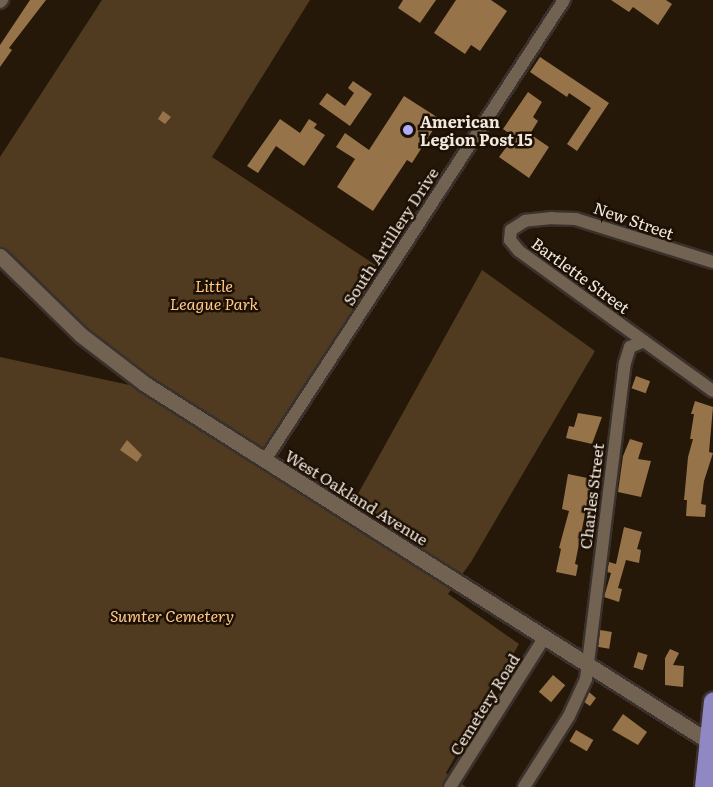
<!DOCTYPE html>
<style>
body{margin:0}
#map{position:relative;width:713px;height:787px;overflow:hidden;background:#251809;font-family:Literata,serif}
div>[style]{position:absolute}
.green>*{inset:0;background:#513b20}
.building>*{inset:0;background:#97734a;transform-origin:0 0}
.roads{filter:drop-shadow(2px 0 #3b312c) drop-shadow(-2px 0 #3b312c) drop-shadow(0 2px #3b312c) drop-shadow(0 -2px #3b312c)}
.minor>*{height:12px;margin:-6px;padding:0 6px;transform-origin:6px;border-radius:6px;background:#726251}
.tertiary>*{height:15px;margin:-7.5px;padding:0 7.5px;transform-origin:7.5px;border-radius:7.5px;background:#726251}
.trunk>*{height:18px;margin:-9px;padding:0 9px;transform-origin:9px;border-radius:9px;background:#8f88c2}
.dots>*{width:16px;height:16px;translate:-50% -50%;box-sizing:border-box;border:3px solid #1c0f03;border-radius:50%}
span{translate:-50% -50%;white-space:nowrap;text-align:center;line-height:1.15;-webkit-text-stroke:5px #1c0f03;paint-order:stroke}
.poi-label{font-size:16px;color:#f0e7dd;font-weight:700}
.left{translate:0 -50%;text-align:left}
.street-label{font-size:16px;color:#f0e7dd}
.park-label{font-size:16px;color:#ffc788;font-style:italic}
</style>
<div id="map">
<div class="green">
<div style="clip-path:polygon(102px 0,310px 0,212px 157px,386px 272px,265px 460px,145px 384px,0 256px,0 157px)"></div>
<div style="clip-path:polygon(482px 270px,595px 351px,471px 562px,448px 594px,519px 644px,446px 773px,466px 787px,0 787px,0 357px,134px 386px,343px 521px)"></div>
</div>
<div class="building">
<div style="clip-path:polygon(30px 0,46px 0,9px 48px,12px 50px,0 67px,0 45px)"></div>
<div style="clip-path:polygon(403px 0,436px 0,420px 23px,398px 8px)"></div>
<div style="clip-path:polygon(456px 0,491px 0,507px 11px,480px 51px,471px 45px,465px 54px,434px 33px)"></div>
<div style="clip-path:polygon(611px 0,666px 0,672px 4px,658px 25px,633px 7px,629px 12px)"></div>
<div style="clip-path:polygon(540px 57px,609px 103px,577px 151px,567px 144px,591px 108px,569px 93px,567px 97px,530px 72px)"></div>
<div style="clip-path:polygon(353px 81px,372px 94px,350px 126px,319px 104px,327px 93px,345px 106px,354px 93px,348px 88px)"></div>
<div style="clip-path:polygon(528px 92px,542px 102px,533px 117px,538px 121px,530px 134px,549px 147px,529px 178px,499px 157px,514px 137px,503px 129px)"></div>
<div style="clip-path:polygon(404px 96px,440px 119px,412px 163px,407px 160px,373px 211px,337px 187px,355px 159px,336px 147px,345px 133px,369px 150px)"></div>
<div style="clip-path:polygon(163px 111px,171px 117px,165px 124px,158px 119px)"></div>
<div style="clip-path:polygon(280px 119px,300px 133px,309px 119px,317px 124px,314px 128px,325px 135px,304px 166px,276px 146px,258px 173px,247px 166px)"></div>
<div style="left:636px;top:376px;width:15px;height:13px;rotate:20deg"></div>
<div style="clip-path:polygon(695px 401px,713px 407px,709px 452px,713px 453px,704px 481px,701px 504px,706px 505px,705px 517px,686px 516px,687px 500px,684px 500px,688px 457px,693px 439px,690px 439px,694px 414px,691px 414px)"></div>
<div style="clip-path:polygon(578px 413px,602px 417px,592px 444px,566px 438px,569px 426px,574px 427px)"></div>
<div style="clip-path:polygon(630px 439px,643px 443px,638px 459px,651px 461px,641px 497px,618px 492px,623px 456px)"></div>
<div style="clip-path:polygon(127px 440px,142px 455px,137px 462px,120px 450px)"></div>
<div style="clip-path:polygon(568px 474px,592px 479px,575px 564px,578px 565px,576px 576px,556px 572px,561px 549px,559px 548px,569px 511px,562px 509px)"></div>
<div style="clip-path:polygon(624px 527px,642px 532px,637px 549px,641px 550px,639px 563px,626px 560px,618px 588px,622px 589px,619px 602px,604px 597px,611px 573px,607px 572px,609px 562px,616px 564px)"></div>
<div style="left:600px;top:630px;width:12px;height:17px;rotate:9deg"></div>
<div style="clip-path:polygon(670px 649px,679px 653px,673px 665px,684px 666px,683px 687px,665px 685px,665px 658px)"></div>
<div style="left:638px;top:652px;width:10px;height:16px;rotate:17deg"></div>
<div style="left:553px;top:675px;width:16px;height:22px;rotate:40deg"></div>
<div style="clip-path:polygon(589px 692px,596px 698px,590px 706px,584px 702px)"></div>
<div style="clip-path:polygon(623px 714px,647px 732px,638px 745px,612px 730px)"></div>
<div style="left:576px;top:730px;width:20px;height:13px;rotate:30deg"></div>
</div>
<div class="roads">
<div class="minor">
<div style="left:0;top:2px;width:3px;rotate:-45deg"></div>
<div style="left:713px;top:262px;width:144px;rotate:-162.6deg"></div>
<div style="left:576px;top:219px;width:24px;rotate:-178deg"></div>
<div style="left:552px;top:218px;width:27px;rotate:174deg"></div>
<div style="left:525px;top:221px;width:17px;rotate:147deg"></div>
<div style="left:511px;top:230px;width:10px;rotate:96deg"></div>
<div style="left:510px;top:240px;width:14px;rotate:51deg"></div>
<div style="left:519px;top:251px;width:239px;rotate:35.8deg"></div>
<div style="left:265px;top:460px;width:549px;rotate:-56.98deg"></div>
<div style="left:450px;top:787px;width:178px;rotate:-57.7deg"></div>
<div style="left:524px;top:787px;width:84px;rotate:-57.6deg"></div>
<div style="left:569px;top:716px;width:41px;rotate:-65.3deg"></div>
<div style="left:586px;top:679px;width:318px;rotate:-83deg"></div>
<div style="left:625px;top:363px;width:17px;rotate:-73deg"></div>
<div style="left:630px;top:347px;width:15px;rotate:-23deg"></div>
</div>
<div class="tertiary">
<div style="left:0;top:256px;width:113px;rotate:44.3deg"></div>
<div style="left:81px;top:335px;width:81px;rotate:37.4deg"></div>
<div style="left:145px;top:384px;width:672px;rotate:32.37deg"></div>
</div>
<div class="trunk">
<div style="left:704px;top:787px;width:86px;rotate:-84deg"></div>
</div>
</div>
<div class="dots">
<div style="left:408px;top:130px;background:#b1adfa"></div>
</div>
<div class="poi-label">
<span class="left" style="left:420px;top:130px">American<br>Legion Post 15</span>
</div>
<div class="street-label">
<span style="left:634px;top:220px;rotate:19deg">New Street</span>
<span style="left:390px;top:236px;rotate:-57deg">South Artillery Drive</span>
<span style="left:581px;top:275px;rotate:36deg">Bartlette Street</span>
<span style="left:591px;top:496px;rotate:-83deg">Charles Street</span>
<span style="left:357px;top:497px;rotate:32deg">West Oakland Avenue</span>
<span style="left:484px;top:704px;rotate:-58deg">Cemetery Road</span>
</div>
<div class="park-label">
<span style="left:214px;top:294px">Little<br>League Park</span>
<span style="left:172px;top:615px">Sumter Cemetery</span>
</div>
</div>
